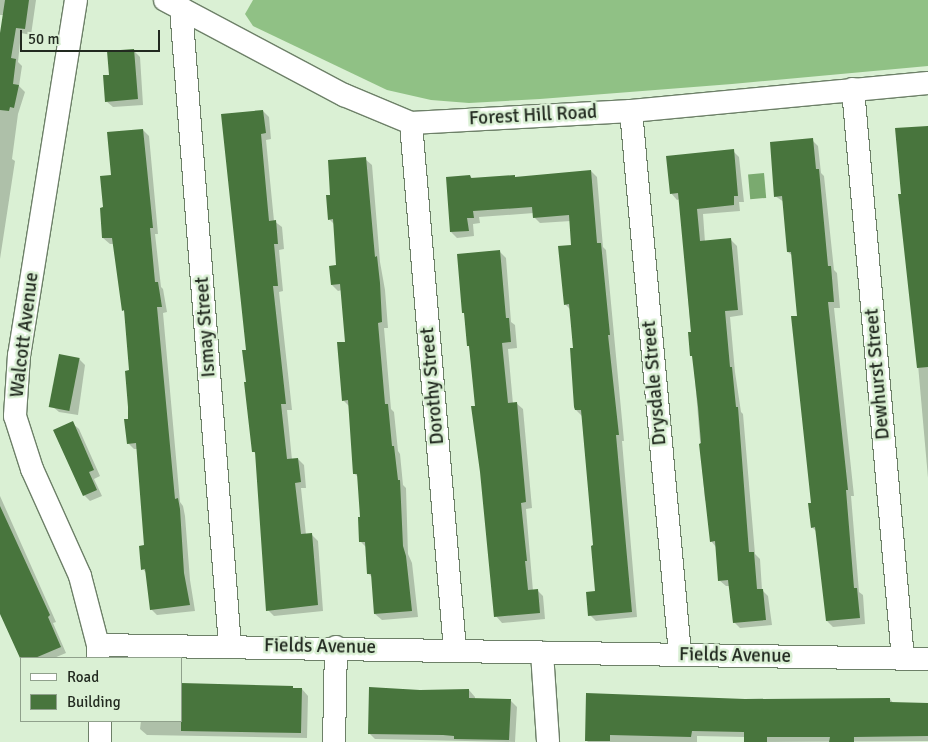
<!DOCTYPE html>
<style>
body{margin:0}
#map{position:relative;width:928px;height:742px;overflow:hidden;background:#daf0d4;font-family:Signika,sans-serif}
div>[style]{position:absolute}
.forest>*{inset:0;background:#90c185}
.water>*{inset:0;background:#7aaa6f;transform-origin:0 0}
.shadow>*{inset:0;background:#0003}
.building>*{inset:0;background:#48753d;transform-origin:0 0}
.roads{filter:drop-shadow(1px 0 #6d8068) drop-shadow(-1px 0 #6d8068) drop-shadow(0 1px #6d8068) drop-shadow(0 -1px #6d8068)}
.minor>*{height:22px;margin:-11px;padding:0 11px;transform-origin:11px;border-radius:11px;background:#fff}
span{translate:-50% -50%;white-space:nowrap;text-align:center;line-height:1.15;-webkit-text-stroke:5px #daf0d4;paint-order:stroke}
.street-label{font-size:19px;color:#222a20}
.legend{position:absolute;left:20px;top:657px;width:162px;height:65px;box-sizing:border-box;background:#daf0d4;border:1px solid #90a18c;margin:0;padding:6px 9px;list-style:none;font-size:15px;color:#222a20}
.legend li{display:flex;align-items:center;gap:10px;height:25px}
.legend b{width:25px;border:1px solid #90a18c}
.scale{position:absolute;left:20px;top:30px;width:140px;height:22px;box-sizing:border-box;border:2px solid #222a20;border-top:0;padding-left:6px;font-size:15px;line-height:18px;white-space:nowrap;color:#222a20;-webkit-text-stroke:4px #daf0d4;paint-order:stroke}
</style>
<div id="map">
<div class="forest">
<div style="clip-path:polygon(253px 0,928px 0,928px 66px,732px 84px,540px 99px,469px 103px,431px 100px,387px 90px,253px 26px,245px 14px)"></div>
</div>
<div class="water">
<div style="left:764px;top:173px;width:25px;height:16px;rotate:85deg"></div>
</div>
<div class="shadow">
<div style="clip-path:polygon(0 0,36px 0,31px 35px,21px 33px,18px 62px,22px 66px,19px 86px,25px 92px,18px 114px,12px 159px,15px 161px,0 259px,0 42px,4px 15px,0 15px)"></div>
<div style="clip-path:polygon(133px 50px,140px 57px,143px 105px,113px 107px,106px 101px,110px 76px)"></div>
<div style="clip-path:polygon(263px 111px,269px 117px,271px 139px,266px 140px,274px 221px,282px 227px,284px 249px,279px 250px,283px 291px,279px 292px,292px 410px,287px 410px,292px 460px,298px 459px,304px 465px,306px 488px,301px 488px,306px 535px,312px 535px,318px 541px,323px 611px,274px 616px,268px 610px,256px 454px,254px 452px,247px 383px,247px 351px,222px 115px)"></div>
<div style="clip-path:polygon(928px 127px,928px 478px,916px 342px)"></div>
<div style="clip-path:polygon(143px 130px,149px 136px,158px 234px,155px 234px,161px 287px,163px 289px,167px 312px,163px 313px,180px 502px,183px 506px,185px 516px,190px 580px,195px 611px,157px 615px,151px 609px,147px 574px,143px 569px,145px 546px,138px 449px,134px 449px,128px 443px,130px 372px,125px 312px,123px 310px,114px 244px,110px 244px,103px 238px,104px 208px,112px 176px)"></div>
<div style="clip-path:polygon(812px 140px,818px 146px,821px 173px,824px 176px,834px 270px,837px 273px,840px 308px,834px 308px,854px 496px,851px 496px,859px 592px,863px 595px,865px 624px,833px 627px,827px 621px,817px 532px,812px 527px,812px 504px,793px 256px,788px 252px,784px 202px,775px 196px)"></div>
<div style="clip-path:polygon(733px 151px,739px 157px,744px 202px,739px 202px,740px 211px,703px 214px,705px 242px,731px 240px,737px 246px,743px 315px,730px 317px,735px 372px,741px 412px,743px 414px,755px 554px,760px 559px,762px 590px,768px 596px,772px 625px,740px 628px,734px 622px,730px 586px,726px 586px,719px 580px,716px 547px,711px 541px,707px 502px,705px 500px,680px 199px,677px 200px,671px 193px)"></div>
<div style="clip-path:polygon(365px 159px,372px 165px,380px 262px,385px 290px,388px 328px,384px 328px,391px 409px,394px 412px,398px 451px,400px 454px,403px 485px,406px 488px,408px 554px,412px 563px,418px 617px,382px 620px,375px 614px,373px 578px,368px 573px,367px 548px,361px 542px,362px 518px,358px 477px,355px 474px,350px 407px,343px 400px,346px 343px,342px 290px,338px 291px,332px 285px,338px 267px,335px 225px,329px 219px,332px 196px)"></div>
<div style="clip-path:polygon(591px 171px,597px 177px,603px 247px,606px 250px,624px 441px,622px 441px,637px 617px,596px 621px,590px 615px,596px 592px,594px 547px,582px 416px,576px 410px,575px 349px,570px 309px,565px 304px,573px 246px,571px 221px,540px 223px,534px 217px,534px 213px,479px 217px,480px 223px,473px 224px,474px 236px,457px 238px,451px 232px,470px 176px,473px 179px,516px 178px)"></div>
<div style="clip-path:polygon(500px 252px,506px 258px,511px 322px,515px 325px,517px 348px,508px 349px,513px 404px,516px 403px,523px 409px,532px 508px,526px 509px,533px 591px,537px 590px,543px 596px,545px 619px,502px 623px,496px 616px,476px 407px,466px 315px,463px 312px)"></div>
<div style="clip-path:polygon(79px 359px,85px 365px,78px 415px,59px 412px,52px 406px)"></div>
<div style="clip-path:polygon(72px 423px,79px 429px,100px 476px,94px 479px,102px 496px,90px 501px,84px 495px)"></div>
<div style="clip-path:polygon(0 496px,56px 622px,53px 623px,66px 653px,54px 658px,21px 659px,0 611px)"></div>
<div style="clip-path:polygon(294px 689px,302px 689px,308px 696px,307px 738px,147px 735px,140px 729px,141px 721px,181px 721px)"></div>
<div style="clip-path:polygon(469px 690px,475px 697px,475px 700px,511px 701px,517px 707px,515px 742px,375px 739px,369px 733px,420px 692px)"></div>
<div style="clip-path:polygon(890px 699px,894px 704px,928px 703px,928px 741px,745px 742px,745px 737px,697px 736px,697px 742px,588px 742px,586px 740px,745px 700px)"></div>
</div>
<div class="building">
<div style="clip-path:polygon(5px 0,29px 0,25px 29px,16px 28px,11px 58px,16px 59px,13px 84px,19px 85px,14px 108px,10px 107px,9px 111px,0 110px,0 33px)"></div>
<div style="clip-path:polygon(134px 49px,138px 99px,105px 102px,103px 75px,109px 75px,107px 51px)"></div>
<div style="clip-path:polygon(263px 110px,266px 133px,261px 134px,269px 221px,276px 220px,278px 244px,274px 244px,278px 286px,273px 286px,286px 404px,281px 404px,287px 459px,298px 458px,301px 482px,295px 483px,301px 534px,312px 533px,318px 605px,266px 611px,255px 452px,252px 452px,244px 382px,246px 382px,242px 350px,246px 350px,221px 114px)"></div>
<div style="clip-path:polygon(928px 126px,928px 367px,917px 368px,898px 194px,901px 194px,895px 128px)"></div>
<div style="clip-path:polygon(143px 129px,153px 228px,150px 228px,155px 282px,158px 282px,162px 307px,157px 307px,175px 499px,178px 498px,180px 509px,184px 573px,190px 605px,150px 610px,145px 569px,141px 570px,139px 546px,144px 545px,136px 443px,127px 444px,124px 419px,128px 419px,128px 407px,125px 371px,129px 370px,124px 310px,122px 311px,112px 238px,102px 238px,100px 208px,103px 207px,100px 176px,111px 175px,107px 132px)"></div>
<div style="clip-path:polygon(813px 138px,816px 169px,819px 169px,828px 266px,831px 266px,834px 302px,828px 302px,848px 490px,846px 490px,854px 588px,857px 588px,860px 618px,826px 621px,815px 527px,811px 528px,808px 503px,811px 503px,791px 316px,797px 316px,791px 252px,787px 252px,782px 196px,774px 197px,770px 142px)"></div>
<div style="clip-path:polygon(734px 149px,738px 196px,734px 196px,734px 205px,697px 209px,700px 241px,731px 238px,738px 310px,725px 311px,730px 367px,732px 367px,736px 407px,738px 407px,749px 552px,754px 552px,757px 589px,763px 589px,766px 620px,733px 623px,728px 580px,718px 581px,715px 541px,710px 542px,699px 444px,701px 443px,698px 407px,692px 356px,690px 356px,688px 332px,691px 332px,678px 193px,670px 194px,666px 156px)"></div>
<div style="clip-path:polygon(366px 157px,375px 257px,377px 256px,380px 283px,382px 322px,378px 323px,385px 404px,388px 404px,392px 446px,394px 446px,398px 480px,400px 480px,403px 546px,406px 556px,412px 611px,374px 614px,371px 574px,367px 574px,365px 542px,359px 542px,358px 517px,360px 517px,357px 474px,353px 474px,348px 400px,342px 401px,337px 342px,345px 342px,340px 284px,331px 285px,329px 266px,336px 265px,333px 219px,328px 220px,326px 195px,330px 195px,328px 160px)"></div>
<div style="clip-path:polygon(591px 170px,597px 243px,601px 243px,610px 335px,608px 335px,619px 435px,616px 435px,632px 612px,588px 616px,586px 592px,595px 591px,591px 546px,593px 545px,581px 410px,575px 410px,574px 407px,570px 348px,573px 348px,569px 304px,564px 305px,558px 246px,571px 245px,569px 215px,533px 218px,532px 207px,473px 211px,474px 218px,467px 218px,469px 231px,450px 232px,446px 177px,470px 175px,471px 178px,515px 175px,515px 177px)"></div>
<div style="clip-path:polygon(500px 250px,506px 318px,509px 318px,511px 342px,502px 343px,508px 403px,517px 402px,526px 502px,521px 503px,527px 561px,525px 561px,528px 590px,538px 589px,540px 613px,494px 617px,480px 472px,471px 406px,475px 406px,469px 346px,467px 346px,464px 313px,462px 313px,457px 254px)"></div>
<div style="left:59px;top:354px;width:21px;height:54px;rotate:11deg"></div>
<div style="clip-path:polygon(73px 421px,94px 470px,89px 472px,97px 490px,83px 496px,53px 430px)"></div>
<div style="clip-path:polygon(0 506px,50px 615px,48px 617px,61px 647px,35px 658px,20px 658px,0 614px)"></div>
<div style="clip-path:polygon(181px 683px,293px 686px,293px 688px,302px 688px,301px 733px,181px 731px)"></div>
<div style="clip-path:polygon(369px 687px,420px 690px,469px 689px,469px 698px,511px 699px,509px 740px,454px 739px,454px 736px,443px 735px,368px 734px)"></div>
<div style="clip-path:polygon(586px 693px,745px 699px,890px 698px,890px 702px,928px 703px,928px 736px,854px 737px,854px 742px,829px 742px,830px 737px,767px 737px,767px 742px,744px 742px,744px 732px,692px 731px,691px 737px,610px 735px,610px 741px,585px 741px)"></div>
</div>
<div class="roads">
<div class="minor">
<div style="left:76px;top:0;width:360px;rotate:99.1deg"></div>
<div style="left:19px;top:355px;width:61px;rotate:93.8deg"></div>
<div style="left:15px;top:416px;width:56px;rotate:72.2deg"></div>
<div style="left:32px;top:469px;width:117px;rotate:65.8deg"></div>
<div style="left:80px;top:576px;width:71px;rotate:75.4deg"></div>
<div style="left:98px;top:645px;width:13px;rotate:90deg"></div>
<div style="left:165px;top:0;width:203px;rotate:28deg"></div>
<div style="left:344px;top:95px;width:73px;rotate:22.7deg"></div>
<div style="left:411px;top:123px;width:220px;rotate:-3.1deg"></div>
<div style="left:631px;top:111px;width:298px;rotate:-5.4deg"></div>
<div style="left:181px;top:8px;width:640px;rotate:85.61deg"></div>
<div style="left:853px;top:89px;width:572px;rotate:84.99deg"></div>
<div style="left:631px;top:111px;width:545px;rotate:84.84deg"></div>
<div style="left:411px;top:123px;width:529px;rotate:85.23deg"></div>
<div style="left:98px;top:645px;width:830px;rotate:0.97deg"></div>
<div style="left:542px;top:653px;width:89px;rotate:86.1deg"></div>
<div style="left:100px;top:742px;width:21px;rotate:-90deg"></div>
<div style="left:334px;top:742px;width:95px;rotate:-88.8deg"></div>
</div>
</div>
<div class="street-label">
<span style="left:533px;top:116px;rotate:-3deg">Forest Hill Road</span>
<span style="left:206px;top:327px;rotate:-94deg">Ismay Street</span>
<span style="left:25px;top:335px;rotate:-83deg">Walcott Avenue</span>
<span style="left:878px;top:374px;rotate:-95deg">Dewhurst Street</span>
<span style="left:655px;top:383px;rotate:-95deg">Drysdale Street</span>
<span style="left:433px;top:386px;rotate:-95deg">Dorothy Street</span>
<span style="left:320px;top:647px;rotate:1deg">Fields Avenue</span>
<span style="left:735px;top:656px;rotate:1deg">Fields Avenue</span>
</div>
<ul class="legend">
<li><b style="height:6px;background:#fff"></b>Road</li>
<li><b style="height:14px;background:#48753d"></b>Building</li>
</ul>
<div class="scale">50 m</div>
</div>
